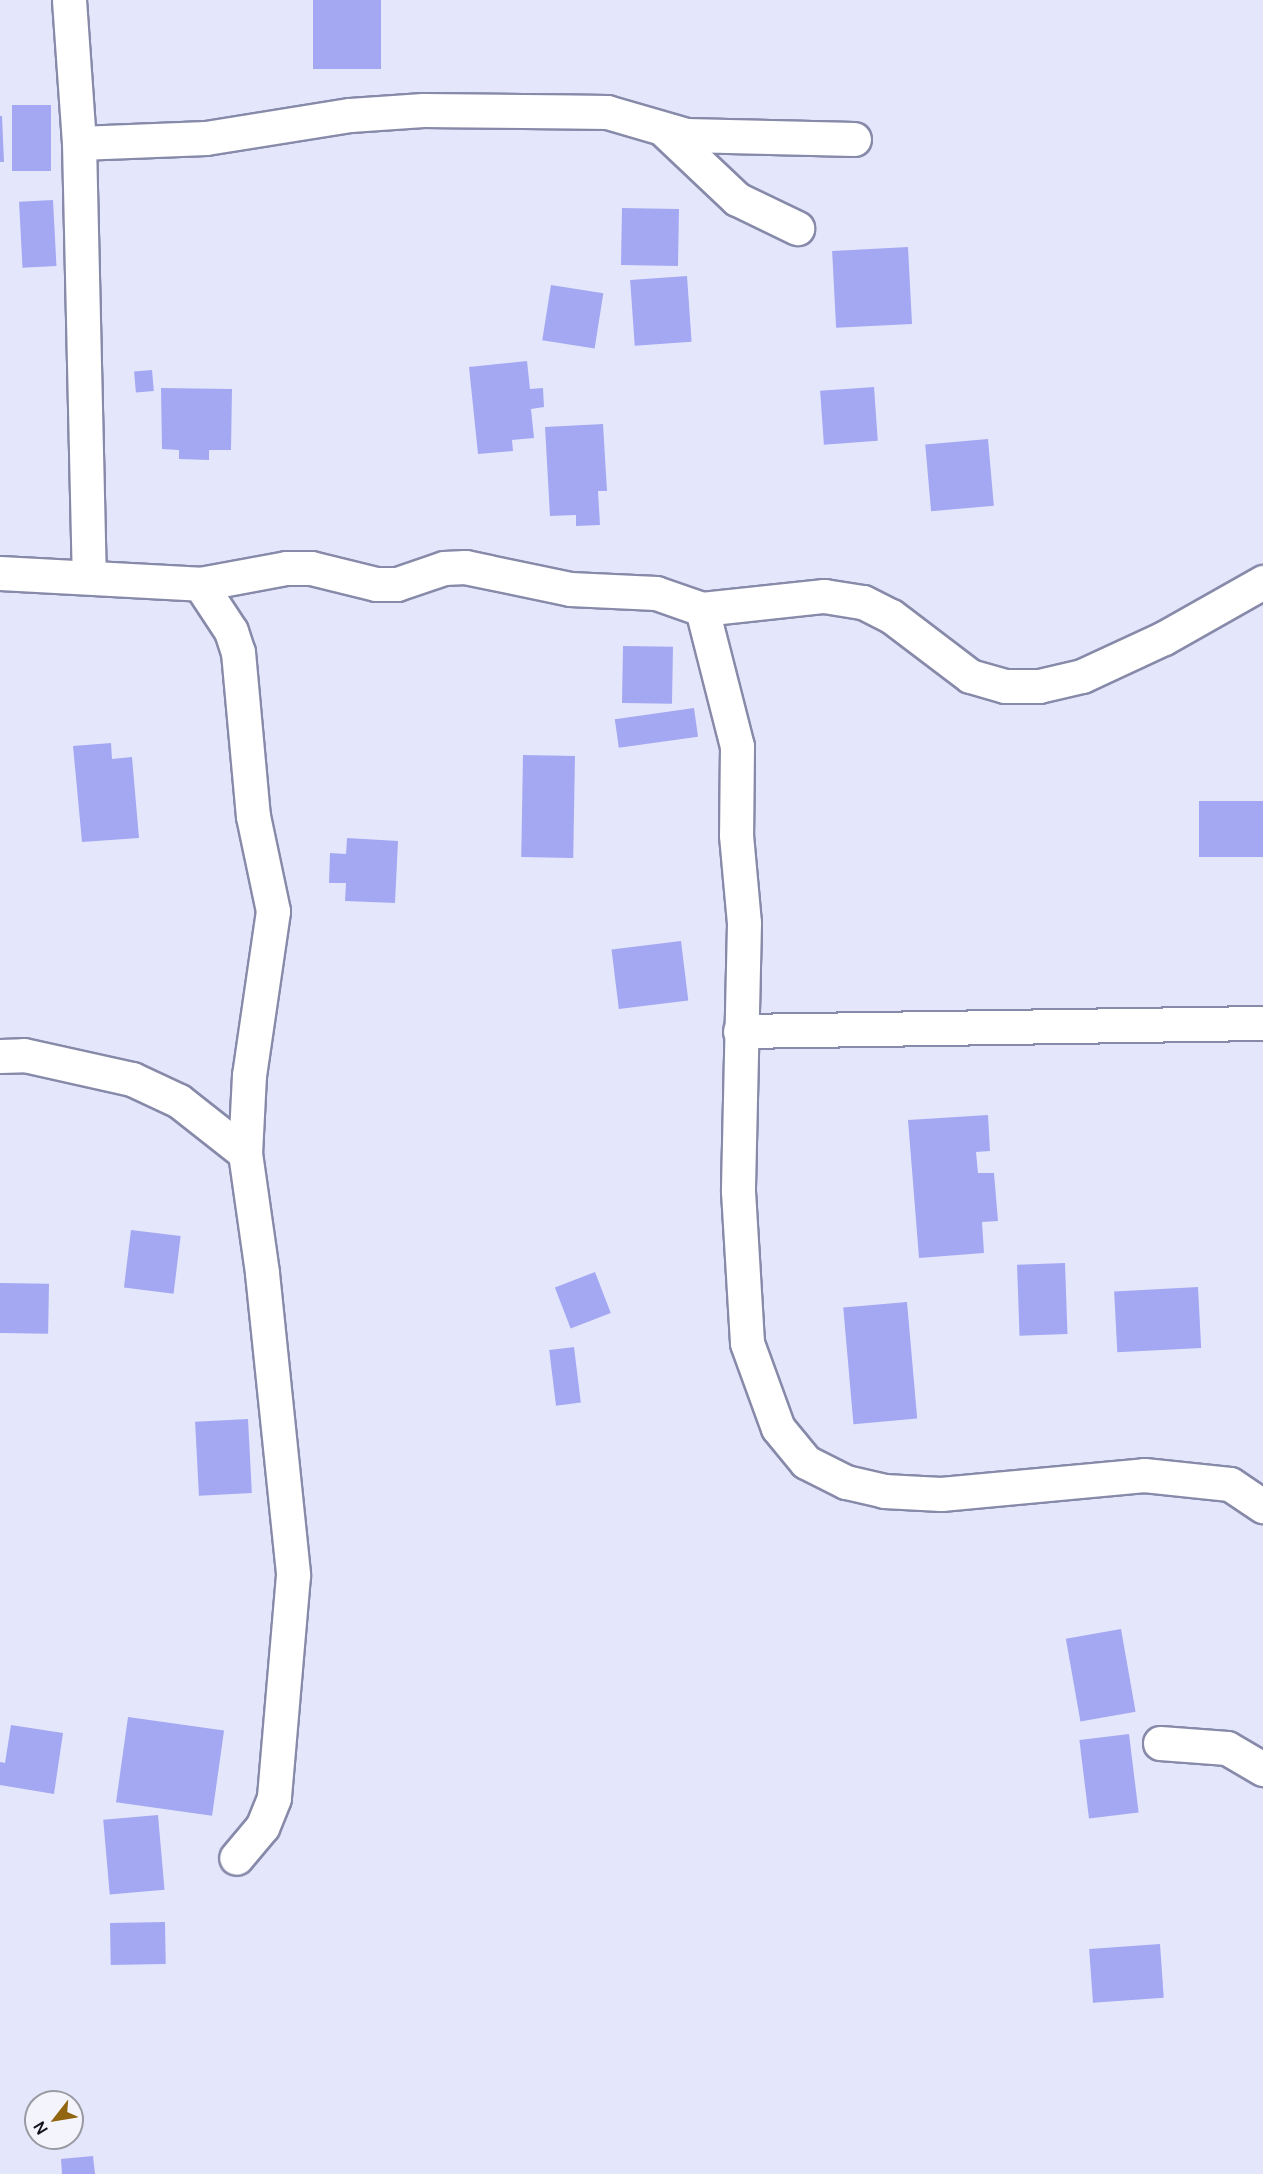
<!DOCTYPE html>
<style>
body{margin:0}
#map{position:relative;width:1263px;height:2174px;overflow:hidden;background:#e4e7fc;font-family:Manrope,sans-serif}
div>[style]{position:absolute}
.building>*{inset:0;background:#a4a8f2;transform-origin:0 0}
.roads{filter:drop-shadow(2px 0 #878aa9) drop-shadow(-2px 0 #878aa9) drop-shadow(0 2px #878aa9) drop-shadow(0 -2px #878aa9)}
.minor>*{height:33px;margin:-16.5px;padding:0 16.5px;transform-origin:16.5px;border-radius:16.5px;background:#fff}
span{translate:-50% -50%;white-space:nowrap;text-align:center;line-height:1.15;-webkit-text-stroke:6px #f4f5fc;paint-order:stroke}
.north{position:absolute;left:24px;top:2090px;width:60px;height:60px;box-sizing:border-box;background:#f4f5fc;border:2px solid #9a9aa3;border-radius:50%;rotate:239deg;font-size:16px;font-weight:700;line-height:24px;text-align:center;color:#12121e}
.north::after{content:'';display:block;margin:auto;width:21px;height:27px;background:#926611;clip-path:polygon(50% 0,100% 100%,50% 72%,0 100%)}
</style>
<div id="map">
<div class="building">
<div style="left:313px;top:0;width:68px;height:69px"></div>
<div style="left:12px;top:105px;width:39px;height:66px"></div>
<div style="clip-path:polygon(0 116px,2px 116px,4px 162px,0 162px)"></div>
<div style="left:53px;top:200px;width:66px;height:34px;rotate:87deg"></div>
<div style="left:622px;top:208px;width:57px;height:57px;rotate:1deg"></div>
<div style="left:908px;top:247px;width:77px;height:76px;rotate:87deg"></div>
<div style="left:687px;top:276px;width:66px;height:57px;rotate:86deg"></div>
<div style="left:551px;top:285px;width:53px;height:56px;rotate:9deg"></div>
<div style="clip-path:polygon(527px 361px,530px 389px,543px 388px,544px 407px,531px 409px,534px 438px,512px 440px,513px 451px,478px 454px,469px 367px)"></div>
<div style="left:152px;top:370px;width:21px;height:18px;rotate:85deg"></div>
<div style="left:874px;top:387px;width:54px;height:54px;rotate:86deg"></div>
<div style="clip-path:polygon(161px 388px,232px 389px,231px 450px,209px 450px,209px 460px,179px 459px,179px 450px,162px 449px)"></div>
<div style="clip-path:polygon(603px 424px,607px 491px,598px 491px,600px 525px,576px 526px,576px 515px,550px 516px,545px 427px)"></div>
<div style="left:988px;top:439px;width:67px;height:63px;rotate:85deg"></div>
<div style="left:623px;top:646px;width:50px;height:57px;rotate:1deg"></div>
<div style="left:694px;top:708px;width:29px;height:80px;rotate:82deg"></div>
<div style="clip-path:polygon(111px 743px,112px 759px,132px 757px,139px 838px,82px 842px,73px 746px)"></div>
<div style="left:523px;top:755px;width:52px;height:102px;rotate:1deg"></div>
<div style="left:1263px;top:801px;width:56px;height:64px;rotate:90deg"></div>
<div style="clip-path:polygon(347px 838px,398px 841px,395px 903px,345px 901px,346px 883px,329px 883px,330px 853px,346px 854px)"></div>
<div style="left:681px;top:941px;width:60px;height:70px;rotate:83deg"></div>
<div style="clip-path:polygon(988px 1115px,990px 1151px,976px 1152px,978px 1173px,994px 1173px,998px 1221px,982px 1222px,984px 1253px,919px 1258px,908px 1120px)"></div>
<div style="left:131px;top:1230px;width:50px;height:58px;rotate:7deg"></div>
<div style="left:1065px;top:1263px;width:71px;height:48px;rotate:88deg"></div>
<div style="left:595px;top:1272px;width:44px;height:43px;rotate:69deg"></div>
<div style="left:0;top:1283px;width:49px;height:50px;rotate:1deg"></div>
<div style="left:1198px;top:1287px;width:61px;height:84px;rotate:87deg"></div>
<div style="left:907px;top:1302px;width:117px;height:64px;rotate:85deg"></div>
<div style="left:574px;top:1347px;width:56px;height:25px;rotate:83deg"></div>
<div style="left:248px;top:1419px;width:74px;height:53px;rotate:87deg"></div>
<div style="left:1121px;top:1629px;width:84px;height:56px;rotate:80deg"></div>
<div style="left:128px;top:1717px;width:97px;height:86px;rotate:8deg"></div>
<div style="clip-path:polygon(11px 1725px,63px 1733px,54px 1794px,0 1785px,0 1762px,5px 1763px)"></div>
<div style="left:1129px;top:1734px;width:79px;height:50px;rotate:83deg"></div>
<div style="left:158px;top:1815px;width:75px;height:55px;rotate:85deg"></div>
<div style="left:165px;top:1922px;width:42px;height:55px;rotate:89deg"></div>
<div style="left:1160px;top:1944px;width:54px;height:71px;rotate:86deg"></div>
<div style="clip-path:polygon(93px 2156px,95px 2174px,62px 2174px,61px 2159px)"></div>
</div>
<div class="roads">
<div class="minor">
<div style="left:69px;top:0;width:143px;rotate:86deg"></div>
<div style="left:79px;top:143px;width:434px;rotate:88.7deg"></div>
<div style="left:665px;top:131px;width:99px;rotate:43.4deg"></div>
<div style="left:737px;top:199px;width:67px;rotate:25.8deg"></div>
<div style="left:79px;top:143px;width:127px;rotate:-2.3deg"></div>
<div style="left:206px;top:138px;width:146px;rotate:-9.1deg"></div>
<div style="left:350px;top:115px;width:73px;rotate:-3.9deg"></div>
<div style="left:423px;top:110px;width:184px;rotate:0.6deg"></div>
<div style="left:607px;top:112px;width:82px;rotate:16.2deg"></div>
<div style="left:686px;top:135px;width:168px;rotate:1.4deg"></div>
<div style="left:0;top:573px;width:200px;rotate:3.1deg"></div>
<div style="left:200px;top:584px;width:87px;rotate:-10.5deg"></div>
<div style="left:286px;top:568px;width:25px"></div>
<div style="left:311px;top:568px;width:67px;rotate:13.8deg"></div>
<div style="left:376px;top:584px;width:21px"></div>
<div style="left:397px;top:584px;width:50px;rotate:-18.8deg"></div>
<div style="left:444px;top:568px;width:21px;rotate:-3deg"></div>
<div style="left:465px;top:567px;width:107px;rotate:11.8deg"></div>
<div style="left:570px;top:589px;width:86px;rotate:2.7deg"></div>
<div style="left:656px;top:593px;width:49px;rotate:19.2deg"></div>
<div style="left:702px;top:609px;width:123px;rotate:-6.1deg"></div>
<div style="left:824px;top:596px;width:39px;rotate:9deg"></div>
<div style="left:863px;top:602px;width:31px;rotate:27deg"></div>
<div style="left:891px;top:616px;width:99px;rotate:37.2deg"></div>
<div style="left:970px;top:676px;width:36px;rotate:16deg"></div>
<div style="left:1005px;top:686px;width:34px"></div>
<div style="left:1039px;top:686px;width:44px;rotate:-13.1deg"></div>
<div style="left:1082px;top:676px;width:90px;rotate:-24.9deg"></div>
<div style="left:1164px;top:638px;width:114px;rotate:-29.5deg"></div>
<div style="left:200px;top:584px;width:56px;rotate:56.6deg"></div>
<div style="left:231px;top:631px;width:22px;rotate:72deg"></div>
<div style="left:238px;top:652px;width:165px;rotate:84.8deg"></div>
<div style="left:253px;top:816px;width:97px;rotate:78.1deg"></div>
<div style="left:273px;top:911px;width:166px;rotate:98.3deg"></div>
<div style="left:249px;top:1075px;width:78px;rotate:92.9deg"></div>
<div style="left:245px;top:1153px;width:121px;rotate:81.9deg"></div>
<div style="left:262px;top:1273px;width:304px;rotate:84.1deg"></div>
<div style="left:293px;top:1575px;width:224px;rotate:94.9deg"></div>
<div style="left:274px;top:1798px;width:31px;rotate:112deg"></div>
<div style="left:262px;top:1827px;width:40px;rotate:130deg"></div>
<div style="left:702px;top:609px;width:141px;rotate:75.7deg"></div>
<div style="left:737px;top:746px;width:89px;rotate:90.6deg"></div>
<div style="left:736px;top:835px;width:88px;rotate:84.8deg"></div>
<div style="left:744px;top:923px;width:268px;rotate:91.3deg"></div>
<div style="left:738px;top:1191px;width:152px;rotate:86.6deg"></div>
<div style="left:747px;top:1343px;width:90px;rotate:70deg"></div>
<div style="left:778px;top:1428px;width:44px;rotate:50.5deg"></div>
<div style="left:806px;top:1462px;width:45px;rotate:26.6deg"></div>
<div style="left:846px;top:1482px;width:39px;rotate:13deg"></div>
<div style="left:884px;top:1491px;width:57px;rotate:3deg"></div>
<div style="left:941px;top:1494px;width:204px;rotate:-5.3deg"></div>
<div style="left:1144px;top:1475px;width:86px;rotate:6deg"></div>
<div style="left:1230px;top:1484px;width:40px;rotate:34deg"></div>
<div style="left:740px;top:1031px;width:523px;rotate:-0.88deg"></div>
<div style="left:0;top:1056px;width:24px;rotate:-2deg"></div>
<div style="left:24px;top:1055px;width:111px;rotate:12.5deg"></div>
<div style="left:132px;top:1079px;width:52px;rotate:25.1deg"></div>
<div style="left:179px;top:1101px;width:84px;rotate:38.2deg"></div>
<div style="left:1160px;top:1743px;width:67px;rotate:4.3deg"></div>
<div style="left:1227px;top:1748px;width:42px;rotate:30.3deg"></div>
</div>
</div>
<div class="north">N</div>
</div>
